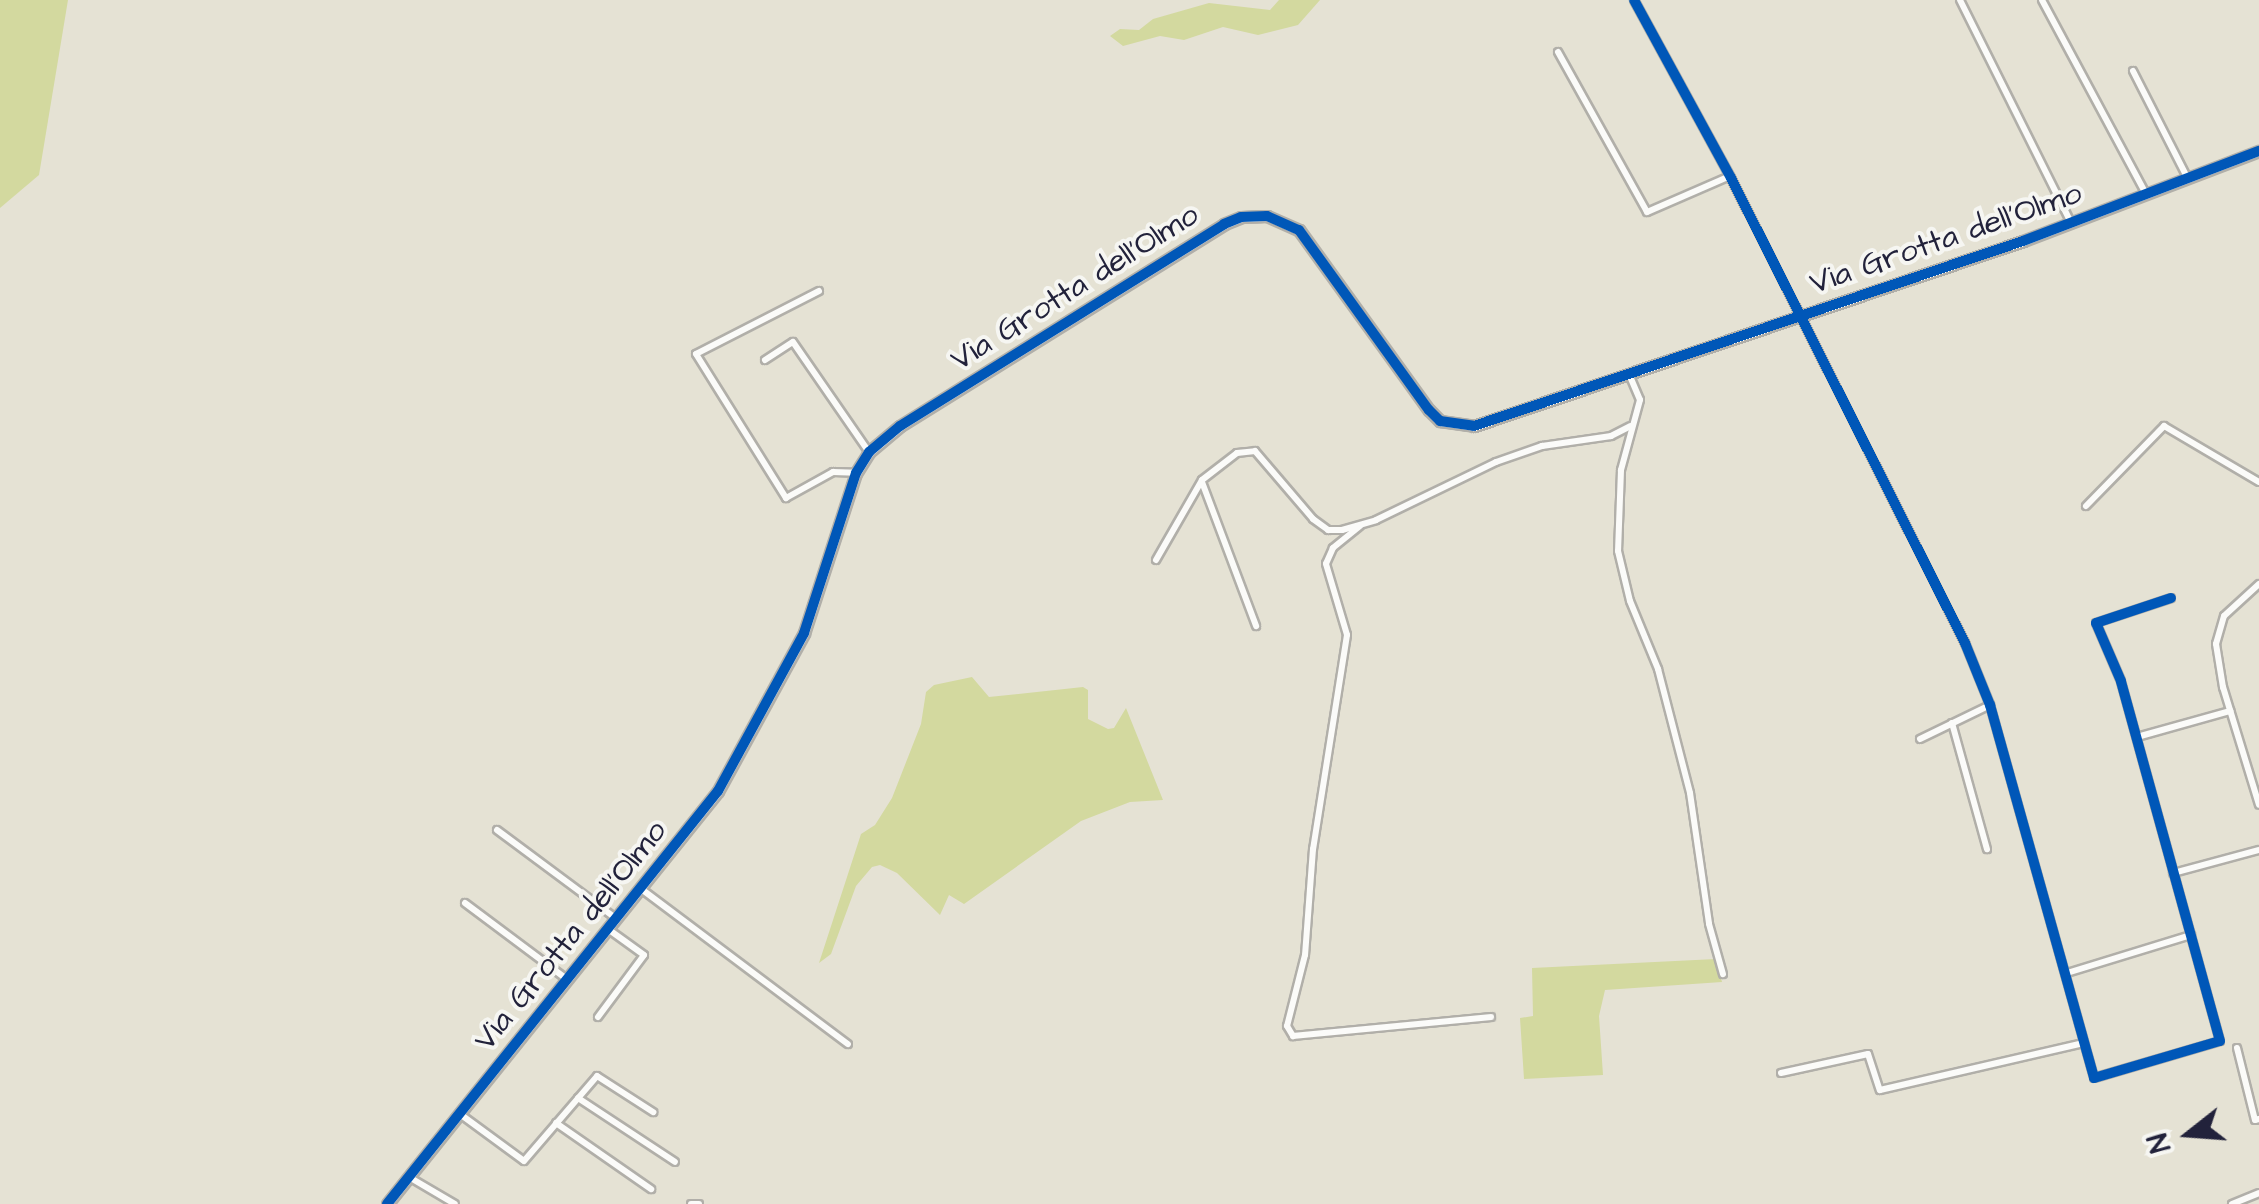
<!DOCTYPE html>
<style>
body{margin:0}
#map{position:relative;width:2259px;height:1204px;overflow:hidden;background:#e5e2d4;font-family:"Architects Daughter",sans-serif}
div>[style]{position:absolute}
.green>*{inset:0;background:#d3d99f}
.roads{filter:drop-shadow(2px 0 #b1afa9) drop-shadow(-2px 0 #b1afa9) drop-shadow(0 2px #b1afa9) drop-shadow(0 -2px #b1afa9)}
.minor>*{height:6px;margin:-3px;padding:0 3px;transform-origin:3px;border-radius:3px;background:#fbfbf9}
.tertiary>*{height:9px;margin:-4.5px;padding:0 4.5px;transform-origin:4.5px;border-radius:4.5px;background:#fbfbf9}
.cycleway>*{height:10px;margin:-5px;padding:0 5px;transform-origin:5px;border-radius:5px;background:#0057b8}
span{translate:-50% -50%;white-space:nowrap;text-align:center;line-height:1.15;-webkit-text-stroke:8px #f6f6f2;paint-order:stroke}
.street-label{font-size:32px;color:#22223b}
.north{position:absolute;left:2139px;top:1084px;width:100px;height:100px;-webkit-text-stroke:8px #f6f6f2;paint-order:stroke;rotate:253deg;font-size:28px;font-weight:700;line-height:40px;text-align:center;color:#22223b}
.north::after{content:'';display:block;margin:auto;width:35px;height:45px;background:#22223b;clip-path:polygon(50% 0,100% 100%,50% 72%,0 100%)}
</style>
<div id="map">
<div class="green">
<div style="clip-path:polygon(0 0,68px 0,39px 175px,0 208px)"></div>
<div style="clip-path:polygon(1279px 0,1320px 0,1298px 25px,1258px 35px,1223px 27px,1184px 40px,1160px 36px,1123px 46px,1110px 36px,1120px 29px,1139px 30px,1153px 19px,1209px 3px,1270px 10px)"></div>
<div style="clip-path:polygon(972px 677px,989px 697px,1083px 687px,1088px 690px,1088px 719px,1108px 729px,1114px 728px,1126px 708px,1163px 800px,1130px 802px,1081px 821px,964px 904px,949px 895px,940px 915px,897px 873px,880px 865px,872px 867px,856px 886px,831px 954px,819px 963px,861px 834px,875px 825px,892px 798px,921px 724px,926px 692px,934px 685px)"></div>
<div style="clip-path:polygon(1716px 959px,1722px 982px,1605px 990px,1599px 1016px,1603px 1075px,1524px 1079px,1520px 1018px,1533px 1016px,1532px 968px)"></div>
</div>
<div class="roads">
<div class="minor">
<div style="left:1634px;top:0;width:203px;rotate:61.4deg"></div>
<div style="left:1731px;top:178px;width:521px;rotate:63.29deg"></div>
<div style="left:1965px;top:643px;width:67px;rotate:68deg"></div>
<div style="left:1990px;top:705px;width:387px;rotate:74.4deg"></div>
<div style="left:2094px;top:1078px;width:131px;rotate:-16.4deg"></div>
<div style="left:2220px;top:1041px;width:373px;rotate:-105.4deg"></div>
<div style="left:2121px;top:681px;width:63px;rotate:-113.3deg"></div>
<div style="left:2096px;top:623px;width:79px;rotate:-18.4deg"></div>
<div style="left:1960px;top:0;width:249px;rotate:63.5deg"></div>
<div style="left:2042px;top:0;width:220px;rotate:61.8deg"></div>
<div style="left:1558px;top:52px;width:183px;rotate:60.9deg"></div>
<div style="left:1647px;top:212px;width:90px;rotate:-23.4deg"></div>
<div style="left:2133px;top:71px;width:121px;rotate:63deg"></div>
<div style="left:819px;top:291px;width:138px;rotate:152.9deg"></div>
<div style="left:696px;top:354px;width:170px;rotate:58deg"></div>
<div style="left:786px;top:498px;width:54px;rotate:-29deg"></div>
<div style="left:833px;top:472px;width:23px;rotate:2deg"></div>
<div style="left:765px;top:360px;width:33px;rotate:-33deg"></div>
<div style="left:793px;top:342px;width:134px;rotate:55.4deg"></div>
<div style="left:1629px;top:374px;width:28px;rotate:67deg"></div>
<div style="left:1640px;top:400px;width:73px;rotate:105.2deg"></div>
<div style="left:1621px;top:470px;width:81px;rotate:92.1deg"></div>
<div style="left:1618px;top:551px;width:51px;rotate:76.5deg"></div>
<div style="left:1630px;top:601px;width:74px;rotate:67.6deg"></div>
<div style="left:1658px;top:669px;width:128px;rotate:75.5deg"></div>
<div style="left:1690px;top:793px;width:132px;rotate:81.7deg"></div>
<div style="left:1709px;top:924px;width:52px;rotate:74.4deg"></div>
<div style="left:1202px;top:482px;width:154px;rotate:69.4deg"></div>
<div style="left:2086px;top:506px;width:112px;rotate:-45.7deg"></div>
<div style="left:2164px;top:426px;width:110px;rotate:30.5deg"></div>
<div style="left:1360px;top:526px;width:35px;rotate:141deg"></div>
<div style="left:1333px;top:548px;width:17px;rotate:114deg"></div>
<div style="left:1326px;top:564px;width:74px;rotate:73.5deg"></div>
<div style="left:1347px;top:635px;width:217px;rotate:99deg"></div>
<div style="left:1313px;top:849px;width:106px;rotate:94.3deg"></div>
<div style="left:1305px;top:955px;width:73px;rotate:104.2deg"></div>
<div style="left:1287px;top:1026px;width:12px;rotate:59deg"></div>
<div style="left:1293px;top:1036px;width:199px;rotate:-5.5deg"></div>
<div style="left:1156px;top:560px;width:92px;rotate:-60.1deg"></div>
<div style="left:1202px;top:480px;width:44px;rotate:-37.6deg"></div>
<div style="left:1237px;top:453px;width:18px;rotate:-6deg"></div>
<div style="left:1255px;top:451px;width:89px;rotate:49.5deg"></div>
<div style="left:1313px;top:519px;width:19px;rotate:36deg"></div>
<div style="left:1328px;top:530px;width:14px"></div>
<div style="left:1342px;top:530px;width:35px;rotate:-16deg"></div>
<div style="left:1376px;top:520px;width:133px;rotate:-25.8deg"></div>
<div style="left:1496px;top:462px;width:49px;rotate:-19.2deg"></div>
<div style="left:1542px;top:446px;width:70px;rotate:-8.2deg"></div>
<div style="left:1611px;top:436px;width:22px;rotate:-27deg"></div>
<div style="left:2259px;top:584px;width:47px;rotate:137.6deg"></div>
<div style="left:2224px;top:616px;width:29px;rotate:106deg"></div>
<div style="left:2216px;top:644px;width:44px;rotate:80.8deg"></div>
<div style="left:2223px;top:687px;width:123px;rotate:73deg"></div>
<div style="left:1952px;top:723px;width:131px;rotate:74.5deg"></div>
<div style="left:2137px;top:737px;width:97px;rotate:-15.6deg"></div>
<div style="left:1920px;top:739px;width:78px;rotate:-25.9deg"></div>
<div style="left:497px;top:830px;width:149px;rotate:36.6deg"></div>
<div style="left:2173px;top:873px;width:89px;rotate:-15deg"></div>
<div style="left:640px;top:888px;width:260px;rotate:36.9deg"></div>
<div style="left:465px;top:903px;width:129px;rotate:36.8deg"></div>
<div style="left:2067px;top:973px;width:130px;rotate:-17deg"></div>
<div style="left:598px;top:1017px;width:77px;rotate:-53.4deg"></div>
<div style="left:644px;top:955px;width:44px;rotate:-144.2deg"></div>
<div style="left:2237px;top:1048px;width:74px;rotate:76deg"></div>
<div style="left:2255px;top:1120px;width:4px;rotate:-14deg"></div>
<div style="left:1781px;top:1073px;width:89px;rotate:-12.3deg"></div>
<div style="left:1868px;top:1054px;width:38px;rotate:72deg"></div>
<div style="left:1880px;top:1090px;width:209px;rotate:-13deg"></div>
<div style="left:578px;top:1098px;width:116px;rotate:33.4deg"></div>
<div style="left:460px;top:1114px;width:79px;rotate:36.3deg"></div>
<div style="left:524px;top:1161px;width:112px;rotate:-49.3deg"></div>
<div style="left:597px;top:1076px;width:67px;rotate:32.7deg"></div>
<div style="left:556px;top:1123px;width:116px;rotate:34.8deg"></div>
<div style="left:409px;top:1177px;width:53px;rotate:30.4deg"></div>
<div style="left:691px;top:1204px;width:8px"></div>
<div style="left:2232px;top:1204px;width:29px;rotate:-22deg"></div>
</div>
<div class="tertiary">
<div style="left:387px;top:1204px;width:529px;rotate:-51.29deg"></div>
<div style="left:718px;top:791px;width:180px;rotate:-61.4deg"></div>
<div style="left:804px;top:633px;width:168px;rotate:-72deg"></div>
<div style="left:856px;top:473px;width:25px;rotate:-58deg"></div>
<div style="left:869px;top:452px;width:40px;rotate:-40deg"></div>
<div style="left:900px;top:426px;width:382px;rotate:-31.9deg"></div>
<div style="left:1224px;top:224px;width:18px;rotate:-22deg"></div>
<div style="left:1241px;top:217px;width:26px;rotate:-2deg"></div>
<div style="left:1267px;top:216px;width:35px;rotate:24deg"></div>
<div style="left:1299px;top:230px;width:222px;rotate:54.2deg"></div>
<div style="left:1429px;top:410px;width:16px;rotate:45deg"></div>
<div style="left:1440px;top:421px;width:34px;rotate:8deg"></div>
<div style="left:1474px;top:426px;width:579px;rotate:-18.62deg"></div>
<div style="left:2023px;top:241px;width:253px;rotate:-20.9deg"></div>
</div>
</div>
<div class="cycleway">
<div style="left:1634px;top:0;width:203px;rotate:61.4deg"></div>
<div style="left:1731px;top:178px;width:521px;rotate:63.29deg"></div>
<div style="left:1965px;top:643px;width:67px;rotate:68deg"></div>
<div style="left:1990px;top:705px;width:387px;rotate:74.4deg"></div>
<div style="left:2094px;top:1078px;width:131px;rotate:-16.4deg"></div>
<div style="left:2220px;top:1041px;width:373px;rotate:-105.4deg"></div>
<div style="left:2121px;top:681px;width:63px;rotate:-113.3deg"></div>
<div style="left:2096px;top:623px;width:79px;rotate:-18.4deg"></div>
<div style="left:387px;top:1204px;width:529px;rotate:-51.29deg"></div>
<div style="left:718px;top:791px;width:180px;rotate:-61.4deg"></div>
<div style="left:804px;top:633px;width:168px;rotate:-72deg"></div>
<div style="left:856px;top:473px;width:25px;rotate:-58deg"></div>
<div style="left:869px;top:452px;width:40px;rotate:-40deg"></div>
<div style="left:900px;top:426px;width:382px;rotate:-31.9deg"></div>
<div style="left:1224px;top:224px;width:18px;rotate:-22deg"></div>
<div style="left:1241px;top:217px;width:26px;rotate:-2deg"></div>
<div style="left:1267px;top:216px;width:35px;rotate:24deg"></div>
<div style="left:1299px;top:230px;width:222px;rotate:54.2deg"></div>
<div style="left:1429px;top:410px;width:16px;rotate:45deg"></div>
<div style="left:1440px;top:421px;width:34px;rotate:8deg"></div>
<div style="left:1474px;top:426px;width:579px;rotate:-18.62deg"></div>
<div style="left:2023px;top:241px;width:253px;rotate:-20.9deg"></div>
</div>
<div class="street-label">
<span style="left:1946px;top:239px;rotate:-19deg">Via Grotta dell'Olmo</span>
<span style="left:1075px;top:288px;rotate:-32deg">Via Grotta dell'Olmo</span>
<span style="left:571px;top:936px;rotate:-51deg">Via Grotta dell'Olmo</span>
</div>
<div class="north">N</div>
</div>
